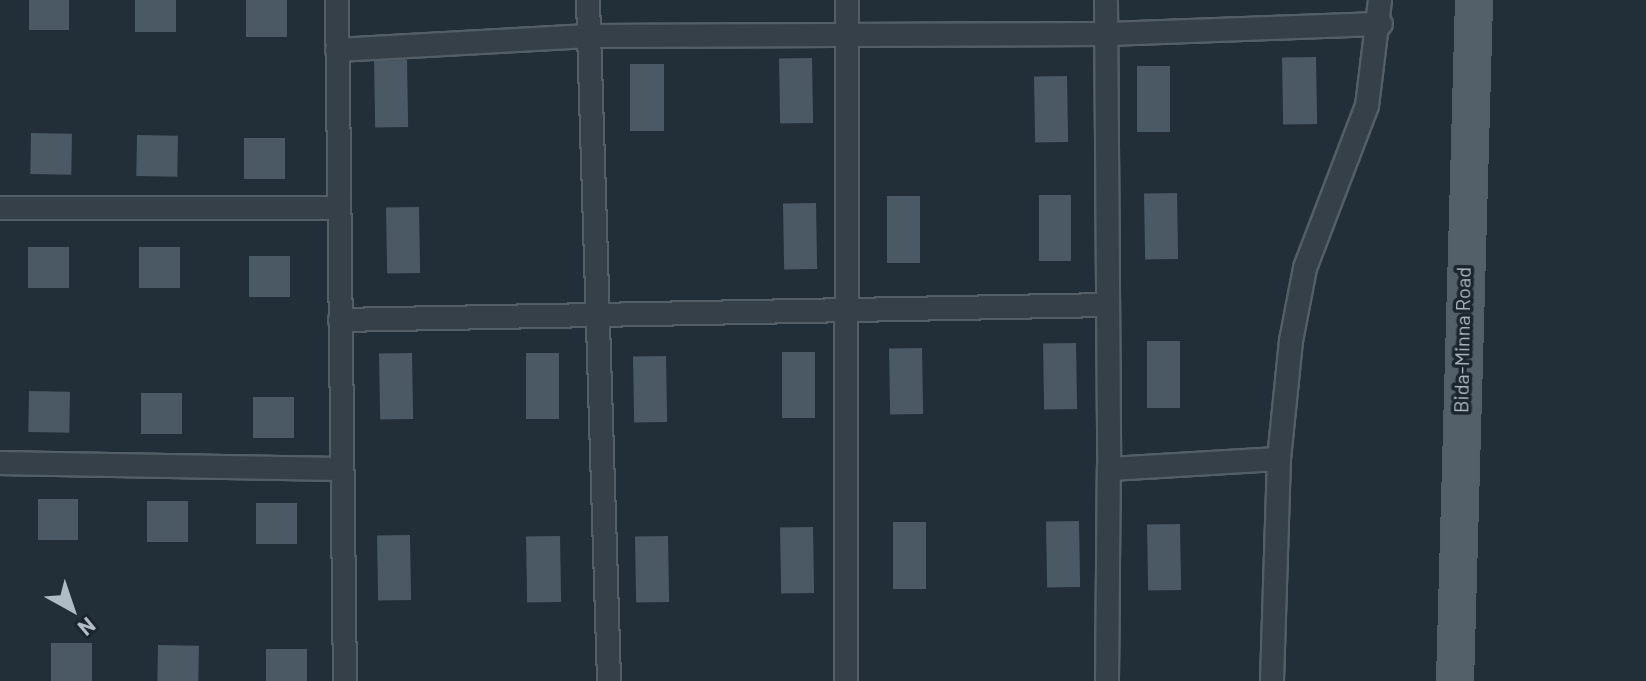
<!DOCTYPE html>
<style>
body{margin:0}
#map{position:relative;width:1646px;height:681px;overflow:hidden;background:#222e38;font-family:Barlow,sans-serif}
div>[style]{position:absolute}
.building>*{inset:0;background:#4a5964;transform-origin:0 0}
.roads{filter:drop-shadow(2px 0 #535e66) drop-shadow(-2px 0 #535e66) drop-shadow(0 2px #535e66) drop-shadow(0 -2px #535e66)}
.street>*{height:22px;margin:-11px;padding:0 11px;transform-origin:11px;border-radius:11px;background:#354049}
.primary>*{height:34px;margin:-17px;padding:0 17px;transform-origin:17px;border-radius:17px;background:#535f69}
span{translate:-50% -50%;white-space:nowrap;text-align:center;line-height:1.15;-webkit-text-stroke:7px #1b252d;paint-order:stroke}
.street-label{font-size:20px;color:#b0bbc5}
.north{position:absolute;left:32px;top:569px;width:80px;height:80px;-webkit-text-stroke:6px #1b252d;paint-order:stroke;rotate:140deg;font-size:22px;font-weight:700;line-height:32px;text-align:center;color:#b0bbc5}
.north::after{content:'';display:block;margin:auto;width:28px;height:36px;background:#b0bbc5;clip-path:polygon(50% 0,100% 100%,50% 72%,0 100%)}
</style>
<div id="map">
<div class="building">
<div style="left:29px;top:0;width:40px;height:30px"></div>
<div style="left:135px;top:0;width:41px;height:32px"></div>
<div style="left:246px;top:0;width:41px;height:37px"></div>
<div style="left:1316px;top:57px;width:67px;height:34px;rotate:89deg"></div>
<div style="left:812px;top:58px;width:65px;height:33px;rotate:89deg"></div>
<div style="left:407px;top:60px;width:67px;height:33px;rotate:89deg"></div>
<div style="left:630px;top:64px;width:34px;height:67px"></div>
<div style="left:1137px;top:66px;width:33px;height:66px"></div>
<div style="left:1067px;top:76px;width:66px;height:33px;rotate:89deg"></div>
<div style="left:31px;top:133px;width:41px;height:41px;rotate:1deg"></div>
<div style="left:137px;top:135px;width:41px;height:41px;rotate:1deg"></div>
<div style="left:244px;top:138px;width:41px;height:41px"></div>
<div style="left:1177px;top:193px;width:66px;height:33px;rotate:89deg"></div>
<div style="left:1039px;top:195px;width:32px;height:66px"></div>
<div style="left:887px;top:196px;width:33px;height:67px"></div>
<div style="left:816px;top:203px;width:66px;height:33px;rotate:89deg"></div>
<div style="left:419px;top:207px;width:66px;height:33px;rotate:89deg"></div>
<div style="left:28px;top:247px;width:41px;height:41px"></div>
<div style="left:139px;top:247px;width:41px;height:41px"></div>
<div style="left:249px;top:256px;width:41px;height:41px"></div>
<div style="left:1147px;top:341px;width:33px;height:67px"></div>
<div style="left:1076px;top:343px;width:66px;height:33px;rotate:89deg"></div>
<div style="left:922px;top:348px;width:66px;height:33px;rotate:89deg"></div>
<div style="left:782px;top:352px;width:33px;height:66px"></div>
<div style="left:412px;top:353px;width:66px;height:33px;rotate:89deg"></div>
<div style="left:526px;top:353px;width:33px;height:66px"></div>
<div style="left:666px;top:356px;width:66px;height:33px;rotate:89deg"></div>
<div style="left:29px;top:391px;width:41px;height:41px;rotate:1deg"></div>
<div style="left:141px;top:393px;width:41px;height:41px"></div>
<div style="left:253px;top:397px;width:41px;height:41px"></div>
<div style="left:38px;top:499px;width:40px;height:41px"></div>
<div style="left:147px;top:501px;width:41px;height:41px"></div>
<div style="left:256px;top:503px;width:41px;height:41px"></div>
<div style="left:1079px;top:521px;width:66px;height:33px;rotate:89deg"></div>
<div style="left:893px;top:522px;width:33px;height:67px"></div>
<div style="left:1180px;top:524px;width:66px;height:33px;rotate:89deg"></div>
<div style="left:813px;top:527px;width:66px;height:33px;rotate:89deg"></div>
<div style="left:410px;top:535px;width:65px;height:33px;rotate:89deg"></div>
<div style="left:560px;top:536px;width:66px;height:34px;rotate:89deg"></div>
<div style="left:668px;top:536px;width:66px;height:33px;rotate:89deg"></div>
<div style="left:51px;top:643px;width:41px;height:38px"></div>
<div style="left:158px;top:645px;width:41px;height:36px;rotate:1deg"></div>
<div style="left:266px;top:649px;width:41px;height:32px"></div>
</div>
<div class="roads">
<div class="street">
<div style="left:337px;top:0;width:681px;rotate:89.33deg"></div>
<div style="left:588px;top:0;width:681px;rotate:88.23deg"></div>
<div style="left:1106px;top:0;width:469px;rotate:89.6deg"></div>
<div style="left:337px;top:50px;width:252px;rotate:-3.2deg"></div>
<div style="left:589px;top:36px;width:517px;rotate:-0.22deg"></div>
<div style="left:1106px;top:34px;width:275px;rotate:-2.1deg"></div>
<div style="left:0;top:208px;width:339px"></div>
<div style="left:340px;top:320px;width:768px;rotate:-1.12deg"></div>
<div style="left:0;top:463px;width:342px;rotate:1deg"></div>
<div style="left:846px;top:681px;width:681px;rotate:-89.92deg"></div>
<div style="left:1107px;top:681px;width:212px;rotate:-89.5deg"></div>
<div style="left:1109px;top:469px;width:170px;rotate:-3.4deg"></div>
<div style="left:1272px;top:681px;width:222px;rotate:-88.2deg"></div>
<div style="left:1279px;top:459px;width:119px;rotate:-84.2deg"></div>
<div style="left:1291px;top:341px;width:74px;rotate:-79.1deg"></div>
<div style="left:1305px;top:268px;width:173px;rotate:-69.1deg"></div>
<div style="left:1367px;top:106px;width:107px;rotate:-83deg"></div>
</div>
<div class="primary">
<div style="left:1455px;top:681px;width:681px;rotate:-88.4deg"></div>
</div>
</div>
<div class="street-label">
<span style="left:1462px;top:340px;rotate:-89deg">Bida-Minna Road</span>
</div>
<div class="north">N</div>
</div>
